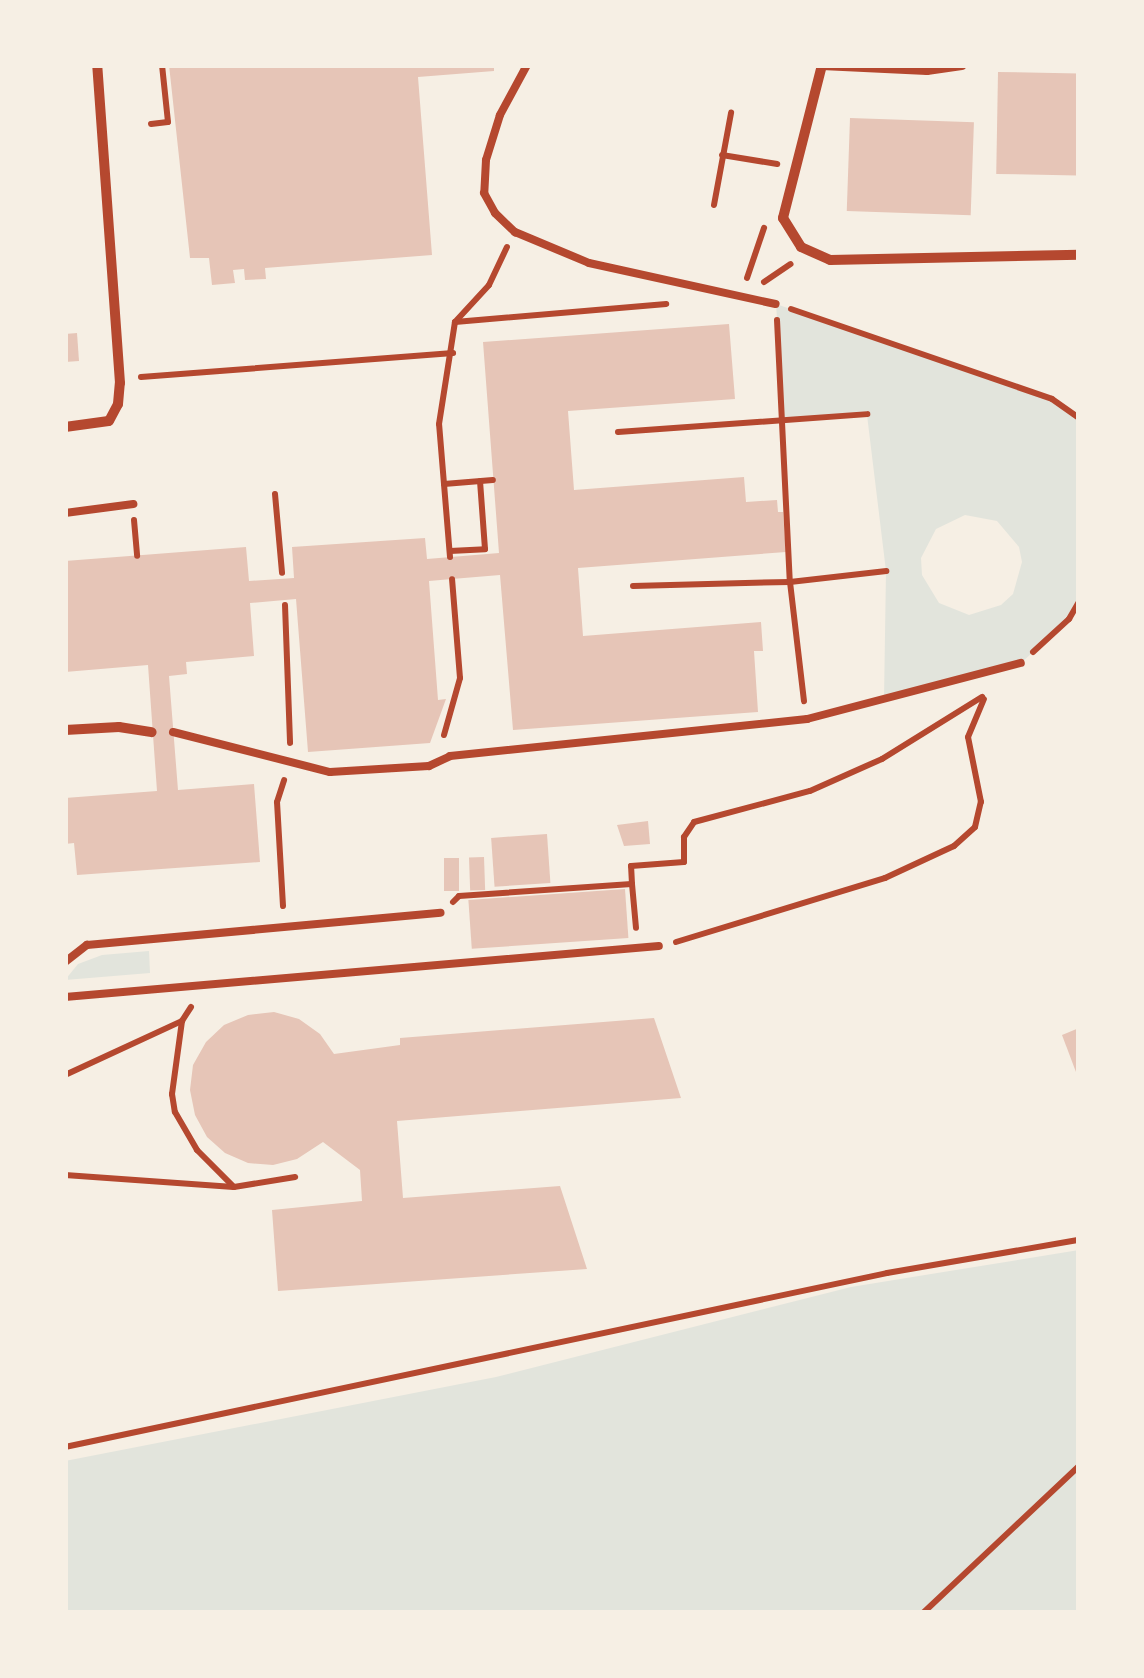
<!DOCTYPE html>
<style>
body{margin:0}
#map{position:relative;width:1144px;height:1678px;overflow:hidden;background:#f6efe4;font-family:"Work Sans",sans-serif}
div>[style]{position:absolute}
.green>*{inset:0;background:#e2e4dc}
.building>*{inset:0;background:#e6c5b7;transform-origin:0 0}
.path>*{height:6px;margin:-3px;padding:0 3px;transform-origin:3px;border-radius:3px;background:#b5482f}
.service>*{height:8px;margin:-4px;padding:0 4px;transform-origin:4px;border-radius:4px;background:#b5482f}
.minor>*{height:10px;margin:-5px;padding:0 5px;transform-origin:5px;border-radius:5px;background:#b5482f}
span{translate:-50% -50%;white-space:nowrap;text-align:center;line-height:1.15;-webkit-text-stroke:9px #f6efe4;paint-order:stroke}
.frame{position:absolute;inset:0;border:68px solid #f6efe4;pointer-events:none}
</style>
<div id="map">
<div class="green">
<div style="clip-path:polygon(evenodd,776px 304px,1052px 399px,1079px 418px,1079px 602px,1069px 619px,1021px 663px,884px 699px,886px 571px,867px 415px,784px 422px,776px 304px,965px 515px,997px 521px,1019px 547px,1022px 562px,1013px 594px,1001px 605px,969px 615px,939px 603px,922px 575px,921px 558px,936px 529px,965px 515px)"></div>
<div style="clip-path:polygon(149px 951px,150px 973px,65px 980px,78px 964px,102px 955px)"></div>
<div style="clip-path:polygon(1079px 1250px,1079px 1613px,65px 1613px,65px 1461px,496px 1377px,851px 1287px)"></div>
</div>
<div class="building">
<div style="clip-path:polygon(169px 65px,494px 65px,494px 71px,418px 77px,432px 255px,265px 268px,266px 279px,245px 280px,244px 269px,233px 270px,235px 283px,212px 285px,209px 258px,190px 258px)"></div>
<div style="left:998px;top:72px;width:81px;height:102px;rotate:1deg"></div>
<div style="left:850px;top:118px;width:124px;height:93px;rotate:2deg"></div>
<div style="clip-path:polygon(729px 324px,735px 399px,568px 411px,574px 490px,744px 477px,746px 502px,777px 500px,778px 512px,783px 512px,786px 552px,578px 568px,583px 636px,761px 622px,763px 651px,754px 651px,758px 712px,513px 730px,500px 575px,452px 579px,429px 581px,438px 700px,446px 699px,430px 743px,308px 752px,296px 599px,250px 603px,254px 656px,186px 662px,187px 674px,169px 676px,178px 790px,254px 784px,260px 862px,77px 875px,74px 843px,65px 844px,65px 798px,157px 791px,148px 665px,65px 672px,65px 561px,246px 547px,249px 581px,294px 578px,292px 547px,425px 538px,427px 559px,499px 553px,483px 342px)"></div>
<div style="clip-path:polygon(77px 333px,79px 361px,65px 362px,65px 334px)"></div>
<div style="clip-path:polygon(648px 821px,650px 844px,624px 846px,617px 825px)"></div>
<div style="left:547px;top:834px;width:49px;height:56px;rotate:86deg"></div>
<div style="left:484px;top:857px;width:33px;height:15px;rotate:88deg"></div>
<div style="left:444px;top:858px;width:15px;height:33px"></div>
<div style="left:625px;top:889px;width:49px;height:157px;rotate:86deg"></div>
<div style="clip-path:polygon(274px 1012px,299px 1019px,320px 1034px,334px 1054px,400px 1045px,400px 1038px,654px 1018px,681px 1098px,397px 1121px,403px 1198px,560px 1186px,587px 1269px,278px 1291px,272px 1210px,362px 1201px,360px 1170px,323px 1142px,297px 1159px,273px 1165px,248px 1163px,225px 1153px,207px 1137px,195px 1115px,190px 1090px,193px 1065px,206px 1042px,224px 1025px,248px 1015px)"></div>
<div style="clip-path:polygon(1079px 1028px,1079px 1080px,1062px 1035px)"></div>
</div>
<div class="path">
<div style="left:151px;top:124px;width:17px;rotate:-7deg"></div>
<div style="left:168px;top:122px;width:57px;rotate:-96deg"></div>
<div style="left:722px;top:155px;width:56px;rotate:9.3deg"></div>
<div style="left:714px;top:205px;width:94px;rotate:-79.5deg"></div>
<div style="left:747px;top:278px;width:53px;rotate:-71.2deg"></div>
<div style="left:764px;top:282px;width:32px;rotate:-34deg"></div>
<div style="left:791px;top:309px;width:276px;rotate:19deg"></div>
<div style="left:1052px;top:399px;width:33px;rotate:35deg"></div>
<div style="left:777px;top:320px;width:262px;rotate:87.2deg"></div>
<div style="left:790px;top:582px;width:120px;rotate:83.3deg"></div>
<div style="left:455px;top:322px;width:212px;rotate:-4.9deg"></div>
<div style="left:141px;top:377px;width:313px;rotate:-4.4deg"></div>
<div style="left:618px;top:432px;width:250px;rotate:-4.1deg"></div>
<div style="left:444px;top:484px;width:49px;rotate:-4.7deg"></div>
<div style="left:275px;top:494px;width:79px;rotate:84.9deg"></div>
<div style="left:134px;top:520px;width:36px;rotate:85deg"></div>
<div style="left:450px;top:551px;width:35px;rotate:-3deg"></div>
<div style="left:485px;top:549px;width:68px;rotate:-94.2deg"></div>
<div style="left:450px;top:557px;width:133px;rotate:-94.7deg"></div>
<div style="left:439px;top:424px;width:103px;rotate:-81.1deg"></div>
<div style="left:455px;top:322px;width:50px;rotate:-47.4deg"></div>
<div style="left:489px;top:285px;width:42px;rotate:-64.7deg"></div>
<div style="left:633px;top:586px;width:157px;rotate:-1.5deg"></div>
<div style="left:790px;top:582px;width:97px;rotate:-6.5deg"></div>
<div style="left:285px;top:605px;width:138px;rotate:87.9deg"></div>
<div style="left:1033px;top:652px;width:49px;rotate:-42.5deg"></div>
<div style="left:1069px;top:619px;width:20px;rotate:-60deg"></div>
<div style="left:444px;top:735px;width:59px;rotate:-74.3deg"></div>
<div style="left:460px;top:678px;width:99px;rotate:-94.6deg"></div>
<div style="left:632px;top:884px;width:44px;rotate:84.8deg"></div>
<div style="left:453px;top:902px;width:8px;rotate:-45deg"></div>
<div style="left:459px;top:896px;width:173px;rotate:-4deg"></div>
<div style="left:632px;top:884px;width:18px;rotate:-93deg"></div>
<div style="left:631px;top:866px;width:53px;rotate:-4.3deg"></div>
<div style="left:684px;top:862px;width:25px;rotate:-90deg"></div>
<div style="left:684px;top:837px;width:18px;rotate:-56deg"></div>
<div style="left:694px;top:822px;width:120px;rotate:-15deg"></div>
<div style="left:810px;top:791px;width:79px;rotate:-24deg"></div>
<div style="left:882px;top:759px;width:118px;rotate:-31.8deg"></div>
<div style="left:283px;top:906px;width:104px;rotate:-93.3deg"></div>
<div style="left:277px;top:802px;width:23px;rotate:-72deg"></div>
<div style="left:676px;top:942px;width:219px;rotate:-17deg"></div>
<div style="left:885px;top:878px;width:76px;rotate:-24.9deg"></div>
<div style="left:954px;top:846px;width:28px;rotate:-42deg"></div>
<div style="left:975px;top:827px;width:26px;rotate:-77deg"></div>
<div style="left:981px;top:802px;width:66px;rotate:-101.3deg"></div>
<div style="left:968px;top:737px;width:41px;rotate:-67.2deg"></div>
<div style="left:191px;top:1007px;width:17px;rotate:123deg"></div>
<div style="left:182px;top:1021px;width:74px;rotate:97.8deg"></div>
<div style="left:172px;top:1094px;width:18px;rotate:81deg"></div>
<div style="left:175px;top:1112px;width:44px;rotate:59.9deg"></div>
<div style="left:197px;top:1150px;width:52px;rotate:45deg"></div>
<div style="left:65px;top:1075px;width:129px;rotate:-24.8deg"></div>
<div style="left:65px;top:1175px;width:169px;rotate:4.1deg"></div>
<div style="left:234px;top:1187px;width:62px;rotate:-9.3deg"></div>
<div style="left:65px;top:1447px;width:840px;rotate:-11.95deg"></div>
<div style="left:887px;top:1273px;width:195px;rotate:-9.8deg"></div>
<div style="left:923px;top:1613px;width:214px;rotate:-43.3deg"></div>
</div>
<div class="service">
<div style="left:527px;top:65px;width:57px;rotate:118.4deg"></div>
<div style="left:500px;top:115px;width:47px;rotate:107.3deg"></div>
<div style="left:486px;top:160px;width:33px;rotate:93deg"></div>
<div style="left:484px;top:193px;width:23px;rotate:61deg"></div>
<div style="left:495px;top:213px;width:28px;rotate:44deg"></div>
<div style="left:515px;top:232px;width:80px;rotate:22.7deg"></div>
<div style="left:589px;top:263px;width:191px;rotate:12.4deg"></div>
<div style="left:65px;top:513px;width:69px;rotate:-7.5deg"></div>
<div style="left:173px;top:732px;width:162px;rotate:14.3deg"></div>
<div style="left:330px;top:772px;width:99px;rotate:-3.5deg"></div>
<div style="left:429px;top:766px;width:23px;rotate:-25deg"></div>
<div style="left:450px;top:756px;width:359px;rotate:-5.9deg"></div>
<div style="left:807px;top:719px;width:221px;rotate:-14.7deg"></div>
<div style="left:65px;top:962px;width:28px;rotate:-38deg"></div>
<div style="left:87px;top:945px;width:355px;rotate:-5.2deg"></div>
<div style="left:65px;top:997px;width:596px;rotate:-4.91deg"></div>
</div>
<div class="minor">
<div style="left:822px;top:65px;width:158px;rotate:104.3deg"></div>
<div style="left:783px;top:218px;width:34px;rotate:58deg"></div>
<div style="left:801px;top:247px;width:32px;rotate:24deg"></div>
<div style="left:830px;top:260px;width:249px;rotate:-1.2deg"></div>
<div style="left:822px;top:65px;width:105px;rotate:2.7deg"></div>
<div style="left:927px;top:70px;width:35px;rotate:-8deg"></div>
<div style="left:65px;top:427px;width:44px;rotate:-7.8deg"></div>
<div style="left:109px;top:421px;width:19px;rotate:-62deg"></div>
<div style="left:118px;top:404px;width:21px;rotate:-85deg"></div>
<div style="left:120px;top:383px;width:319px;rotate:-94.1deg"></div>
<div style="left:65px;top:730px;width:54px;rotate:-3.2deg"></div>
<div style="left:119px;top:727px;width:33px;rotate:9deg"></div>
</div>
<div class="frame"></div>
</div>
